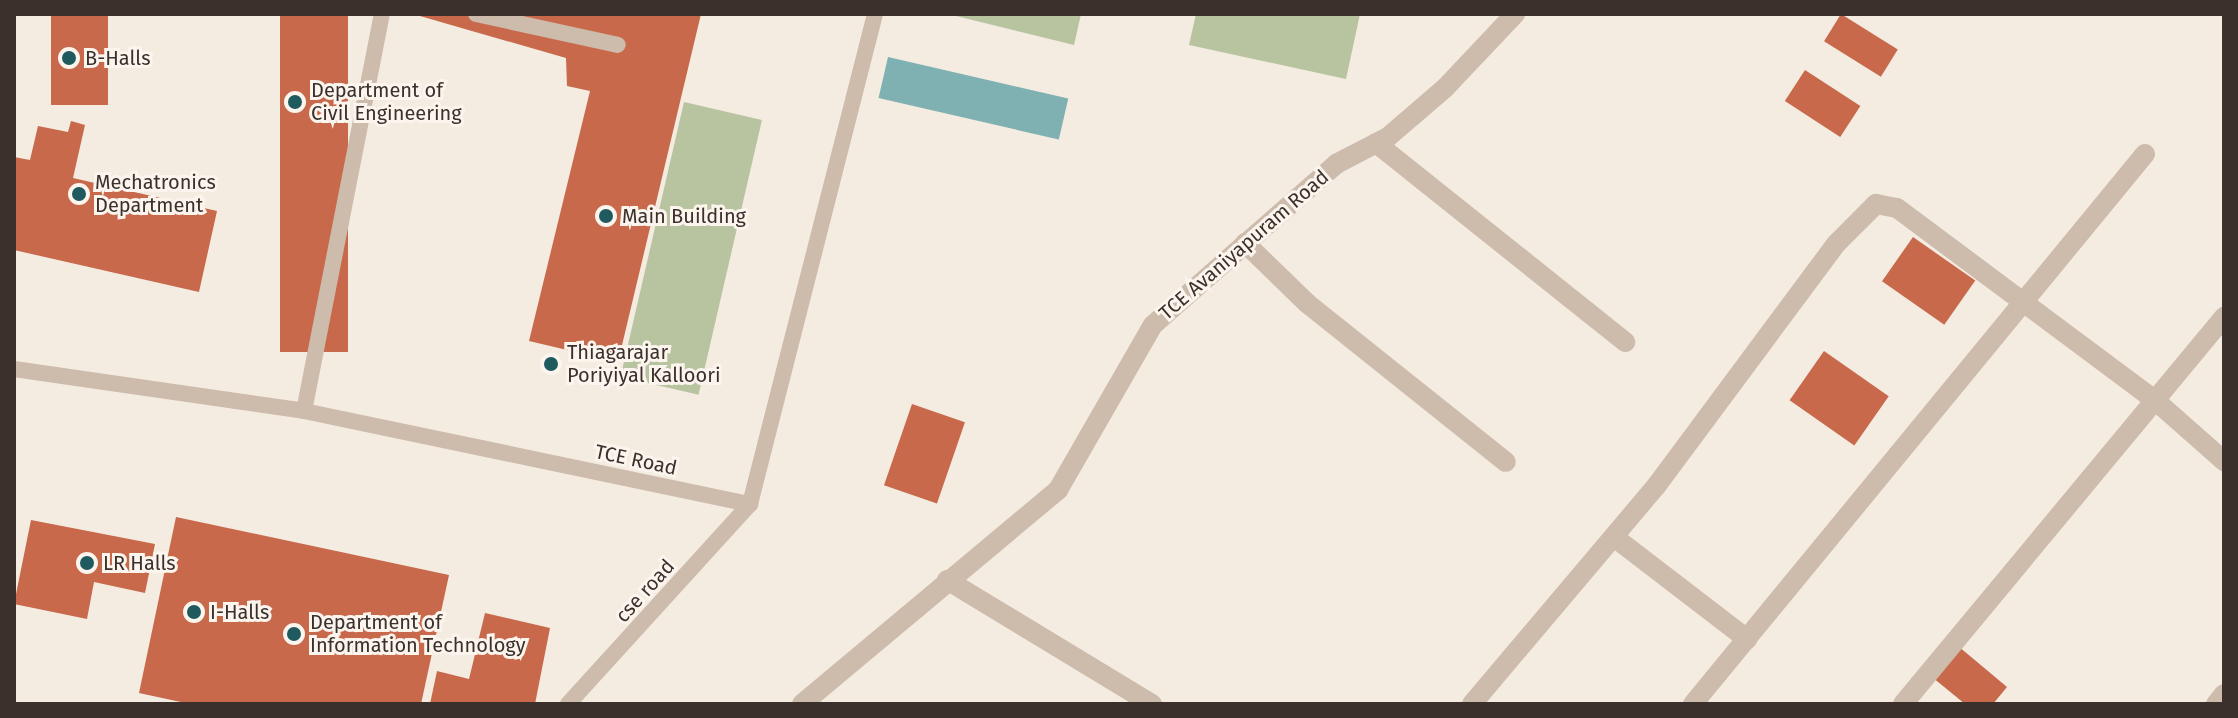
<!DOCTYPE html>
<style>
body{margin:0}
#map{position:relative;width:2238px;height:718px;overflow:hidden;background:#f4ebe1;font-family:"Fira Sans",sans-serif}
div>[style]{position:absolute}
.green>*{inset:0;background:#b8c4a0;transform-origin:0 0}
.water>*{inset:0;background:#7fb0b2;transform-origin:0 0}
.building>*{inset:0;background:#c8694b;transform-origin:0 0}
.service>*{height:16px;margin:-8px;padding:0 8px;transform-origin:8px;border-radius:8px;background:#cdbbac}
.minor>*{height:20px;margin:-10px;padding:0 10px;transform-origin:10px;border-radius:10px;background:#cdbbac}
.tertiary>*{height:20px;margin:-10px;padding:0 10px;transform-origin:10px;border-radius:10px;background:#cdbbac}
.dots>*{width:22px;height:22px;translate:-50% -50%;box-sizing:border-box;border:4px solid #fbf5ee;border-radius:50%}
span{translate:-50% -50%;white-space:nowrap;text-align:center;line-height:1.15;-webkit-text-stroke:6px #fbf5ee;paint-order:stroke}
.poi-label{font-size:20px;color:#3b302b}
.left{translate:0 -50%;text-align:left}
.street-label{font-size:20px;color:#3b302b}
.frame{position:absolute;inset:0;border:16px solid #3b302b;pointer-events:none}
</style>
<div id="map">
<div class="green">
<div style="clip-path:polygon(948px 14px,1081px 14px,1074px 45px)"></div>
<div style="clip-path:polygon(1196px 14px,1360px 14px,1346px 79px,1189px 45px)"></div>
<div style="left:684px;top:102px;width:80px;height:282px;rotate:13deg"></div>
</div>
<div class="water">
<div style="left:888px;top:57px;width:185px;height:42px;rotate:13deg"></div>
</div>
<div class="building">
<div style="left:51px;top:14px;width:57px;height:91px"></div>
<div style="left:280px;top:14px;width:68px;height:338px"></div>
<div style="clip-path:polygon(413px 14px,701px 14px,618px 362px,529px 341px,590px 91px,567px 86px,566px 58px)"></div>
<div style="left:1841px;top:14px;width:67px;height:32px;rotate:32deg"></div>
<div style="left:1805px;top:70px;width:66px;height:37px;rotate:33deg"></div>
<div style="clip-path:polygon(71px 121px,85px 125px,73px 178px,217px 211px,199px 292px,14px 250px,14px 157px,30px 160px,38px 126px,68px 132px)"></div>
<div style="left:1913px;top:237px;width:76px;height:54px;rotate:35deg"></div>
<div style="left:1824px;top:351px;width:79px;height:60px;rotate:35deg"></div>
<div style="left:912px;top:404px;width:56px;height:86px;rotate:19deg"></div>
<div style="clip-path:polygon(176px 517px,449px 575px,421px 704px,190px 704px,139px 693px)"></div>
<div style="clip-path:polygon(31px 520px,155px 544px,145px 593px,94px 582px,87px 619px,14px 604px)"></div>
<div style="clip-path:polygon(485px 613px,550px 628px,535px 704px,430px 704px,437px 671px,469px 679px)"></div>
<div style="clip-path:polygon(1958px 646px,2007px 687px,1993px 704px,1965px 704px,1932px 677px)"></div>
</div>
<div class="service">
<div style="left:476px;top:14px;width:145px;rotate:12.3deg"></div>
<div style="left:14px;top:369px;width:293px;rotate:8.2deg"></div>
<div style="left:304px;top:411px;width:456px;rotate:11.8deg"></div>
<div style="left:750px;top:504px;width:506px;rotate:-75.69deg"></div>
<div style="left:304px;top:411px;width:405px;rotate:-78.9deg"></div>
<div style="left:568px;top:704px;width:270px;rotate:-47.7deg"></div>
</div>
<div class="minor">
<div style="left:1376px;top:143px;width:319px;rotate:38.6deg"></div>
<div style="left:1245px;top:243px;width:88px;rotate:44.1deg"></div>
<div style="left:1308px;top:304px;width:253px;rotate:38.6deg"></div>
<div style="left:1614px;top:537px;width:168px;rotate:37.5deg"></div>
<div style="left:947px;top:580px;width:240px;rotate:31.2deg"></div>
<div style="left:1472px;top:704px;width:287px;rotate:-49.8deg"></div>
<div style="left:1657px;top:485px;width:300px;rotate:-53.4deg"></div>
<div style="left:1836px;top:244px;width:57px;rotate:-45deg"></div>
<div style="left:1876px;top:204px;width:21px;rotate:11deg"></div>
<div style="left:1897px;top:208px;width:323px;rotate:36.7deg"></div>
<div style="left:2156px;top:401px;width:91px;rotate:41.4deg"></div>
<div style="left:1693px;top:704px;width:712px;rotate:-50.59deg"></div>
<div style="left:1903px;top:704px;width:503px;rotate:-50.33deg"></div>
<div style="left:2216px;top:704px;width:13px;rotate:-51deg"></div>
</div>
<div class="tertiary">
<div style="left:802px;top:704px;width:334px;rotate:-39.9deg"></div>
<div style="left:1058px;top:490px;width:190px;rotate:-60.1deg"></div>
<div style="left:1153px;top:325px;width:244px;rotate:-41.3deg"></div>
<div style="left:1336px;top:164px;width:59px;rotate:-27.4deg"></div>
<div style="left:1388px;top:137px;width:75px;rotate:-40.7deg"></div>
<div style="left:1445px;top:88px;width:102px;rotate:-46.6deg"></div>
</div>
<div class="dots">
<div style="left:69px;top:58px;background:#1f5a5e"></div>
<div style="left:295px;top:102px;background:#1f5a5e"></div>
<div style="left:79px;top:194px;background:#1f5a5e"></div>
<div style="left:606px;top:216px;background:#1f5a5e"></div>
<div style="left:551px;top:364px;background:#1f5a5e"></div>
<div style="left:87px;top:563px;background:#1f5a5e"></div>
<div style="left:194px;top:612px;background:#1f5a5e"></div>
<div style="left:294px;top:634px;background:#1f5a5e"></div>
</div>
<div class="poi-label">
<span class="left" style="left:85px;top:58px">B-Halls</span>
<span class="left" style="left:311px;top:102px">Department of<br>Civil Engineering</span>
<span class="left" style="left:95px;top:194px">Mechatronics<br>Department</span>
<span class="left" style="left:622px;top:216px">Main Building</span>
<span class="left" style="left:567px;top:364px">Thiagarajar<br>Poriyiyal Kalloori</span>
<span class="left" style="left:103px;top:563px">LR Halls</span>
<span class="left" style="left:210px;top:612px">I-Halls</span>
<span class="left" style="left:310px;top:634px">Department of<br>Information Technology</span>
</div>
<div class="street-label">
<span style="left:1244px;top:245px;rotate:-41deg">TCE Avaniyapuram Road</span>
<span style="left:636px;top:460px;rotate:12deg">TCE Road</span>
<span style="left:645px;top:591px;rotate:-48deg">cse road</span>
</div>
<div class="frame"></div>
</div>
